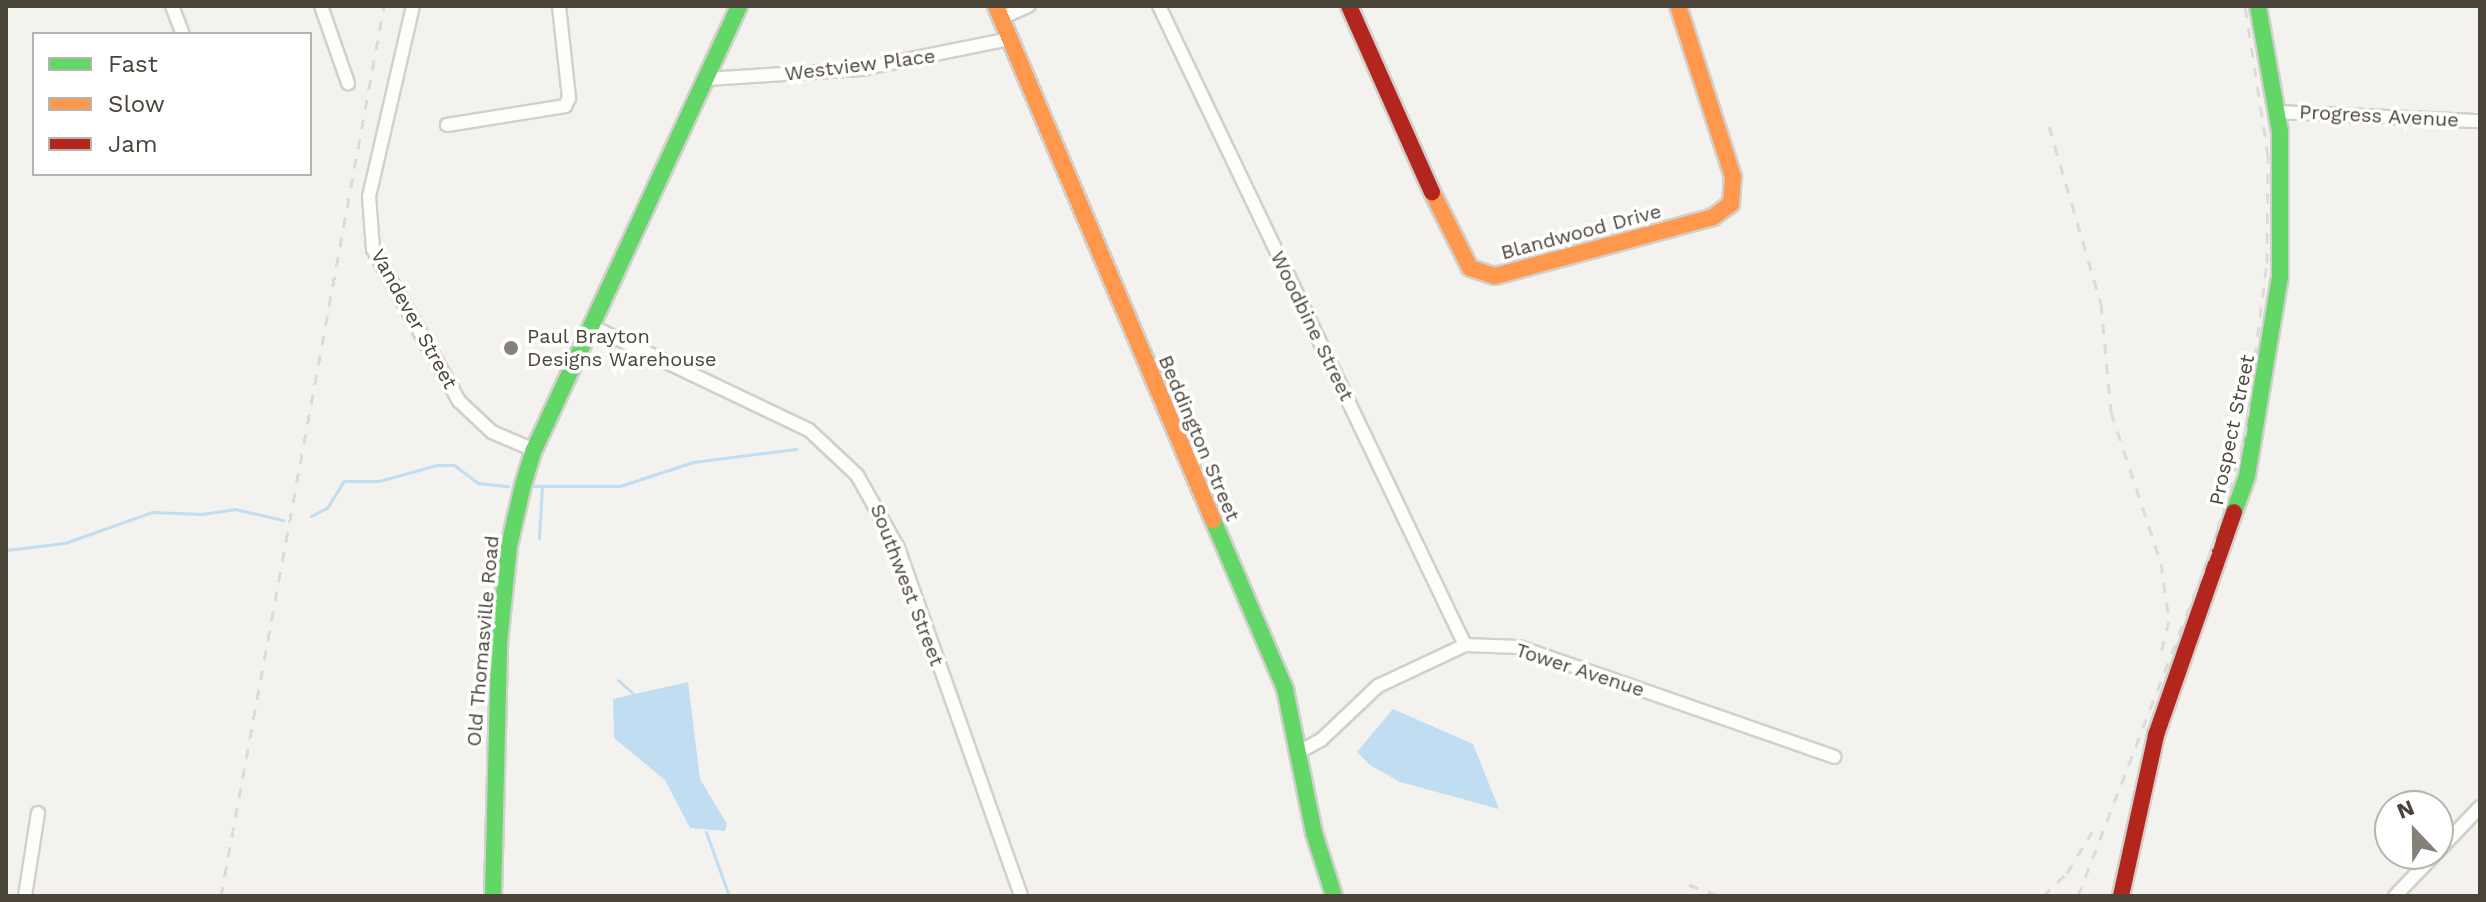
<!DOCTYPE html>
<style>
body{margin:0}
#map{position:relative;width:2486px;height:902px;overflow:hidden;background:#f4f2ee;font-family:"Work Sans",sans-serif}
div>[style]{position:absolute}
.water>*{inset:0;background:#c0ddf1}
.stream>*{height:3px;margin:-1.5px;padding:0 1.5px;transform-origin:1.5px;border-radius:1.5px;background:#c0ddf1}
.roads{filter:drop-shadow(2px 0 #d2d0cb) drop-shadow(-2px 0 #d2d0cb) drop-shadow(0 2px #d2d0cb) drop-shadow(0 -2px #d2d0cb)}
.street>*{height:12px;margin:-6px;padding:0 6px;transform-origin:6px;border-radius:6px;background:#fdfdfc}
.fast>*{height:16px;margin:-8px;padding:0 8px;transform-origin:8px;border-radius:8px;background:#63d668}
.slow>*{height:16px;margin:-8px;padding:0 8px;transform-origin:8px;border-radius:8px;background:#ff974d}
.jam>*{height:16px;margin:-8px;padding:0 8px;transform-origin:8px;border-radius:8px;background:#b3261e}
.rail>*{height:3px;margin-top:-1.5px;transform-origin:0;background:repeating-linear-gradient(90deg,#dbdbda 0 10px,transparent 0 20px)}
.dots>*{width:22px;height:22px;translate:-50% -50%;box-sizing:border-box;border:4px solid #fff;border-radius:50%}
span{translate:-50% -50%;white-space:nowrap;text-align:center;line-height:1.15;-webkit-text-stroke:7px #fff;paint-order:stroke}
.street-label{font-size:20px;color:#4b4439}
.poi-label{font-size:20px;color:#4b4439}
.left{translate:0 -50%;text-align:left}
.frame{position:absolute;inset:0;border:8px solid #4b4439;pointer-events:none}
.legend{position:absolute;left:32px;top:32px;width:280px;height:144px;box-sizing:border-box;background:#fff;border:2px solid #b7b4b0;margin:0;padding:10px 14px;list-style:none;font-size:24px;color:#4b4439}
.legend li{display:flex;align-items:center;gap:16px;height:40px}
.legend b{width:40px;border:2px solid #b7b4b0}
.north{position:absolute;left:2374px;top:790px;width:80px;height:80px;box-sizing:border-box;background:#fff;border:2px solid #b7b4b0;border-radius:50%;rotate:338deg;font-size:22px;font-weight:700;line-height:32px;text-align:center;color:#4b4439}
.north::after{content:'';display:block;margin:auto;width:28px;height:36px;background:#868178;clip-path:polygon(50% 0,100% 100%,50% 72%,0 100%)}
</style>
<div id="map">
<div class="water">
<div style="clip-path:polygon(688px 682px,700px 779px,727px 824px,725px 831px,690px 828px,665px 780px,614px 738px,613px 699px)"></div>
<div style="clip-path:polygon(1393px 709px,1473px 744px,1499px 809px,1400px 782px,1370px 765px,1357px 752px)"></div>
</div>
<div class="stream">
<div style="left:533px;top:486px;width:87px"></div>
<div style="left:620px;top:486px;width:77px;rotate:-18.2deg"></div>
<div style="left:693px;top:462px;width:104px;rotate:-7.2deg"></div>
<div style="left:311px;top:516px;width:18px;rotate:-27deg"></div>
<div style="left:327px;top:508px;width:32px;rotate:-58deg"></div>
<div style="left:344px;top:481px;width:35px"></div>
<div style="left:379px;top:481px;width:60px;rotate:-15.4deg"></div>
<div style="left:437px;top:465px;width:17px"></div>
<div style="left:454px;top:465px;width:30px;rotate:37deg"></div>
<div style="left:478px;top:483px;width:30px;rotate:6deg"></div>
<div style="left:539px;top:538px;width:52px;rotate:-86.7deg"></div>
<div style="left:6px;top:550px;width:59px;rotate:-6.8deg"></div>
<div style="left:65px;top:543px;width:92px;rotate:-19.6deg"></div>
<div style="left:152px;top:512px;width:49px;rotate:2.3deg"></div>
<div style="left:201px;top:514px;width:34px;rotate:-8deg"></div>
<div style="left:235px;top:509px;width:49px;rotate:12.9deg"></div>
<div style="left:618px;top:680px;width:25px;rotate:42deg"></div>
<div style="left:706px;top:832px;width:68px;rotate:70.2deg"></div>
</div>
<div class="roads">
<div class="street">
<div style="left:172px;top:6px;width:30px;rotate:69deg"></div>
<div style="left:321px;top:6px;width:82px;rotate:70.7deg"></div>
<div style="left:413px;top:6px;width:195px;rotate:103deg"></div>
<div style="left:369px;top:196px;width:53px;rotate:85.7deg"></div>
<div style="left:373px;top:249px;width:175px;rotate:60.5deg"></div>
<div style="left:459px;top:401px;width:45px;rotate:43.2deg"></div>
<div style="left:492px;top:432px;width:46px;rotate:23.2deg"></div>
<div style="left:1159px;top:6px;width:708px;rotate:64.41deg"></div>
<div style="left:1001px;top:18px;width:30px;rotate:-24deg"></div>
<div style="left:707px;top:79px;width:154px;rotate:-3.7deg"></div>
<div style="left:861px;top:69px;width:152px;rotate:-11.4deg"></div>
<div style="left:2278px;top:112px;width:202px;rotate:2.6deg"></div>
<div style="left:447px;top:125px;width:120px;rotate:-9.1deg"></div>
<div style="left:565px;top:106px;width:9px;rotate:-63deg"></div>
<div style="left:569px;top:98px;width:93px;rotate:-96.2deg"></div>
<div style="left:593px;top:327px;width:239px;rotate:25.5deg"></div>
<div style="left:809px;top:430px;width:66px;rotate:43.2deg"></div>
<div style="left:857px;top:475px;width:84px;rotate:60.7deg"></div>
<div style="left:898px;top:548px;width:369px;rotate:70.5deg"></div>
<div style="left:1301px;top:751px;width:23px;rotate:-29deg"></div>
<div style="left:1321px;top:740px;width:79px;rotate:-43.5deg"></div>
<div style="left:1378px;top:686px;width:96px;rotate:-25.2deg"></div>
<div style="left:1465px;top:645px;width:54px;rotate:2.1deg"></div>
<div style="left:1519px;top:647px;width:334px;rotate:19.2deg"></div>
<div style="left:25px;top:896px;width:84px;rotate:-81.1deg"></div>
<div style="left:2395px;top:896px;width:123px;rotate:-46.3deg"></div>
</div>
<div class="fast">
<div style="left:2234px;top:512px;width:38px;rotate:-70deg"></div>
<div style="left:2247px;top:476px;width:202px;rotate:-80.6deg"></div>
<div style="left:2280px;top:277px;width:145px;rotate:-90deg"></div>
<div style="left:2280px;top:132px;width:128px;rotate:-99.9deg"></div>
<div style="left:1213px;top:520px;width:184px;rotate:66.9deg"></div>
<div style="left:1285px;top:689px;width:147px;rotate:78.6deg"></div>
<div style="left:1314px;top:833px;width:66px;rotate:72.4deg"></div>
<div style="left:493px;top:896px;width:253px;rotate:-88.6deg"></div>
<div style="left:499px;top:643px;width:98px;rotate:-84.1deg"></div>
<div style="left:509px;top:546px;width:63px;rotate:-77.1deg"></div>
<div style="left:523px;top:485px;width:37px;rotate:-73deg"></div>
<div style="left:534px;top:450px;width:489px;rotate:-65.2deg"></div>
</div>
<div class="slow">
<div style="left:996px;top:6px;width:558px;rotate:67.11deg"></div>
<div style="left:1432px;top:192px;width:85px;rotate:63.4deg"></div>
<div style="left:1470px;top:268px;width:26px;rotate:18deg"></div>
<div style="left:1495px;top:276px;width:226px;rotate:-15.1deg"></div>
<div style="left:1713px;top:217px;width:22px;rotate:-36deg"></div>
<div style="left:1731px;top:204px;width:27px;rotate:-86deg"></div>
<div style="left:1733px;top:177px;width:180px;rotate:-107.8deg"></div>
</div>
<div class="jam">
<div style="left:1349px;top:6px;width:204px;rotate:66deg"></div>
<div style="left:2121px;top:896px;width:165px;rotate:-77.7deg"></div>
<div style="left:2156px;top:735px;width:236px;rotate:-70.7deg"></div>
</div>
</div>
<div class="rail">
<div style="left:2049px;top:126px;width:185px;rotate:73.7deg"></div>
<div style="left:2101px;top:304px;width:108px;rotate:84.7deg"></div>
<div style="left:2111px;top:412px;width:159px;rotate:71.7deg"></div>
<div style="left:2161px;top:563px;width:59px;rotate:82.1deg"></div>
<div style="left:2169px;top:621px;width:40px;rotate:104.4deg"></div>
<div style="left:1689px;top:885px;width:34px;rotate:19deg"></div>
<div style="left:221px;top:896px;width:905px;rotate:-79.62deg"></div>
<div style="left:2043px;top:896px;width:33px;rotate:-44deg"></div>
<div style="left:2067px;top:873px;width:48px;rotate:-58.6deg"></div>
<div style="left:2078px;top:896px;width:373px;rotate:-68.9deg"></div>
<div style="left:2212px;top:548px;width:117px;rotate:-73.6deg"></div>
<div style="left:2245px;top:436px;width:174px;rotate:-82.8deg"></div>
<div style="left:2267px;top:263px;width:107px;rotate:-89.5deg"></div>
<div style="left:2268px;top:156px;width:152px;rotate:-98.7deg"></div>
</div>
<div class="dots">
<div style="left:511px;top:348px;background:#868178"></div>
</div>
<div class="street-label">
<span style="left:860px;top:65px;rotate:-7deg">Westview Place</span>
<span style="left:2379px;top:116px;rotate:3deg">Progress Avenue</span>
<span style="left:1581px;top:232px;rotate:-15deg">Blandwood Drive</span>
<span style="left:414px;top:319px;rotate:61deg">Vandever Street</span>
<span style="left:1312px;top:326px;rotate:64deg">Woodbine Street</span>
<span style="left:2232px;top:430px;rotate:-78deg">Prospect Street</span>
<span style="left:1199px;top:438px;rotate:67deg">Beddington Street</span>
<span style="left:907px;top:585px;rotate:69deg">Southwest Street</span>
<span style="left:483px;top:641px;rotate:-85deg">Old Thomasville Road</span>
<span style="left:1580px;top:670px;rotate:18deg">Tower Avenue</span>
</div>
<div class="poi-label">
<span class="left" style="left:527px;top:348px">Paul Brayton<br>Designs Warehouse</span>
</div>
<div class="frame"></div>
<ul class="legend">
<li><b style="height:10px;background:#63d668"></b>Fast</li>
<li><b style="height:10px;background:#ff974d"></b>Slow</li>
<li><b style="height:10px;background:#b3261e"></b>Jam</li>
</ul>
<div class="north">N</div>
</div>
